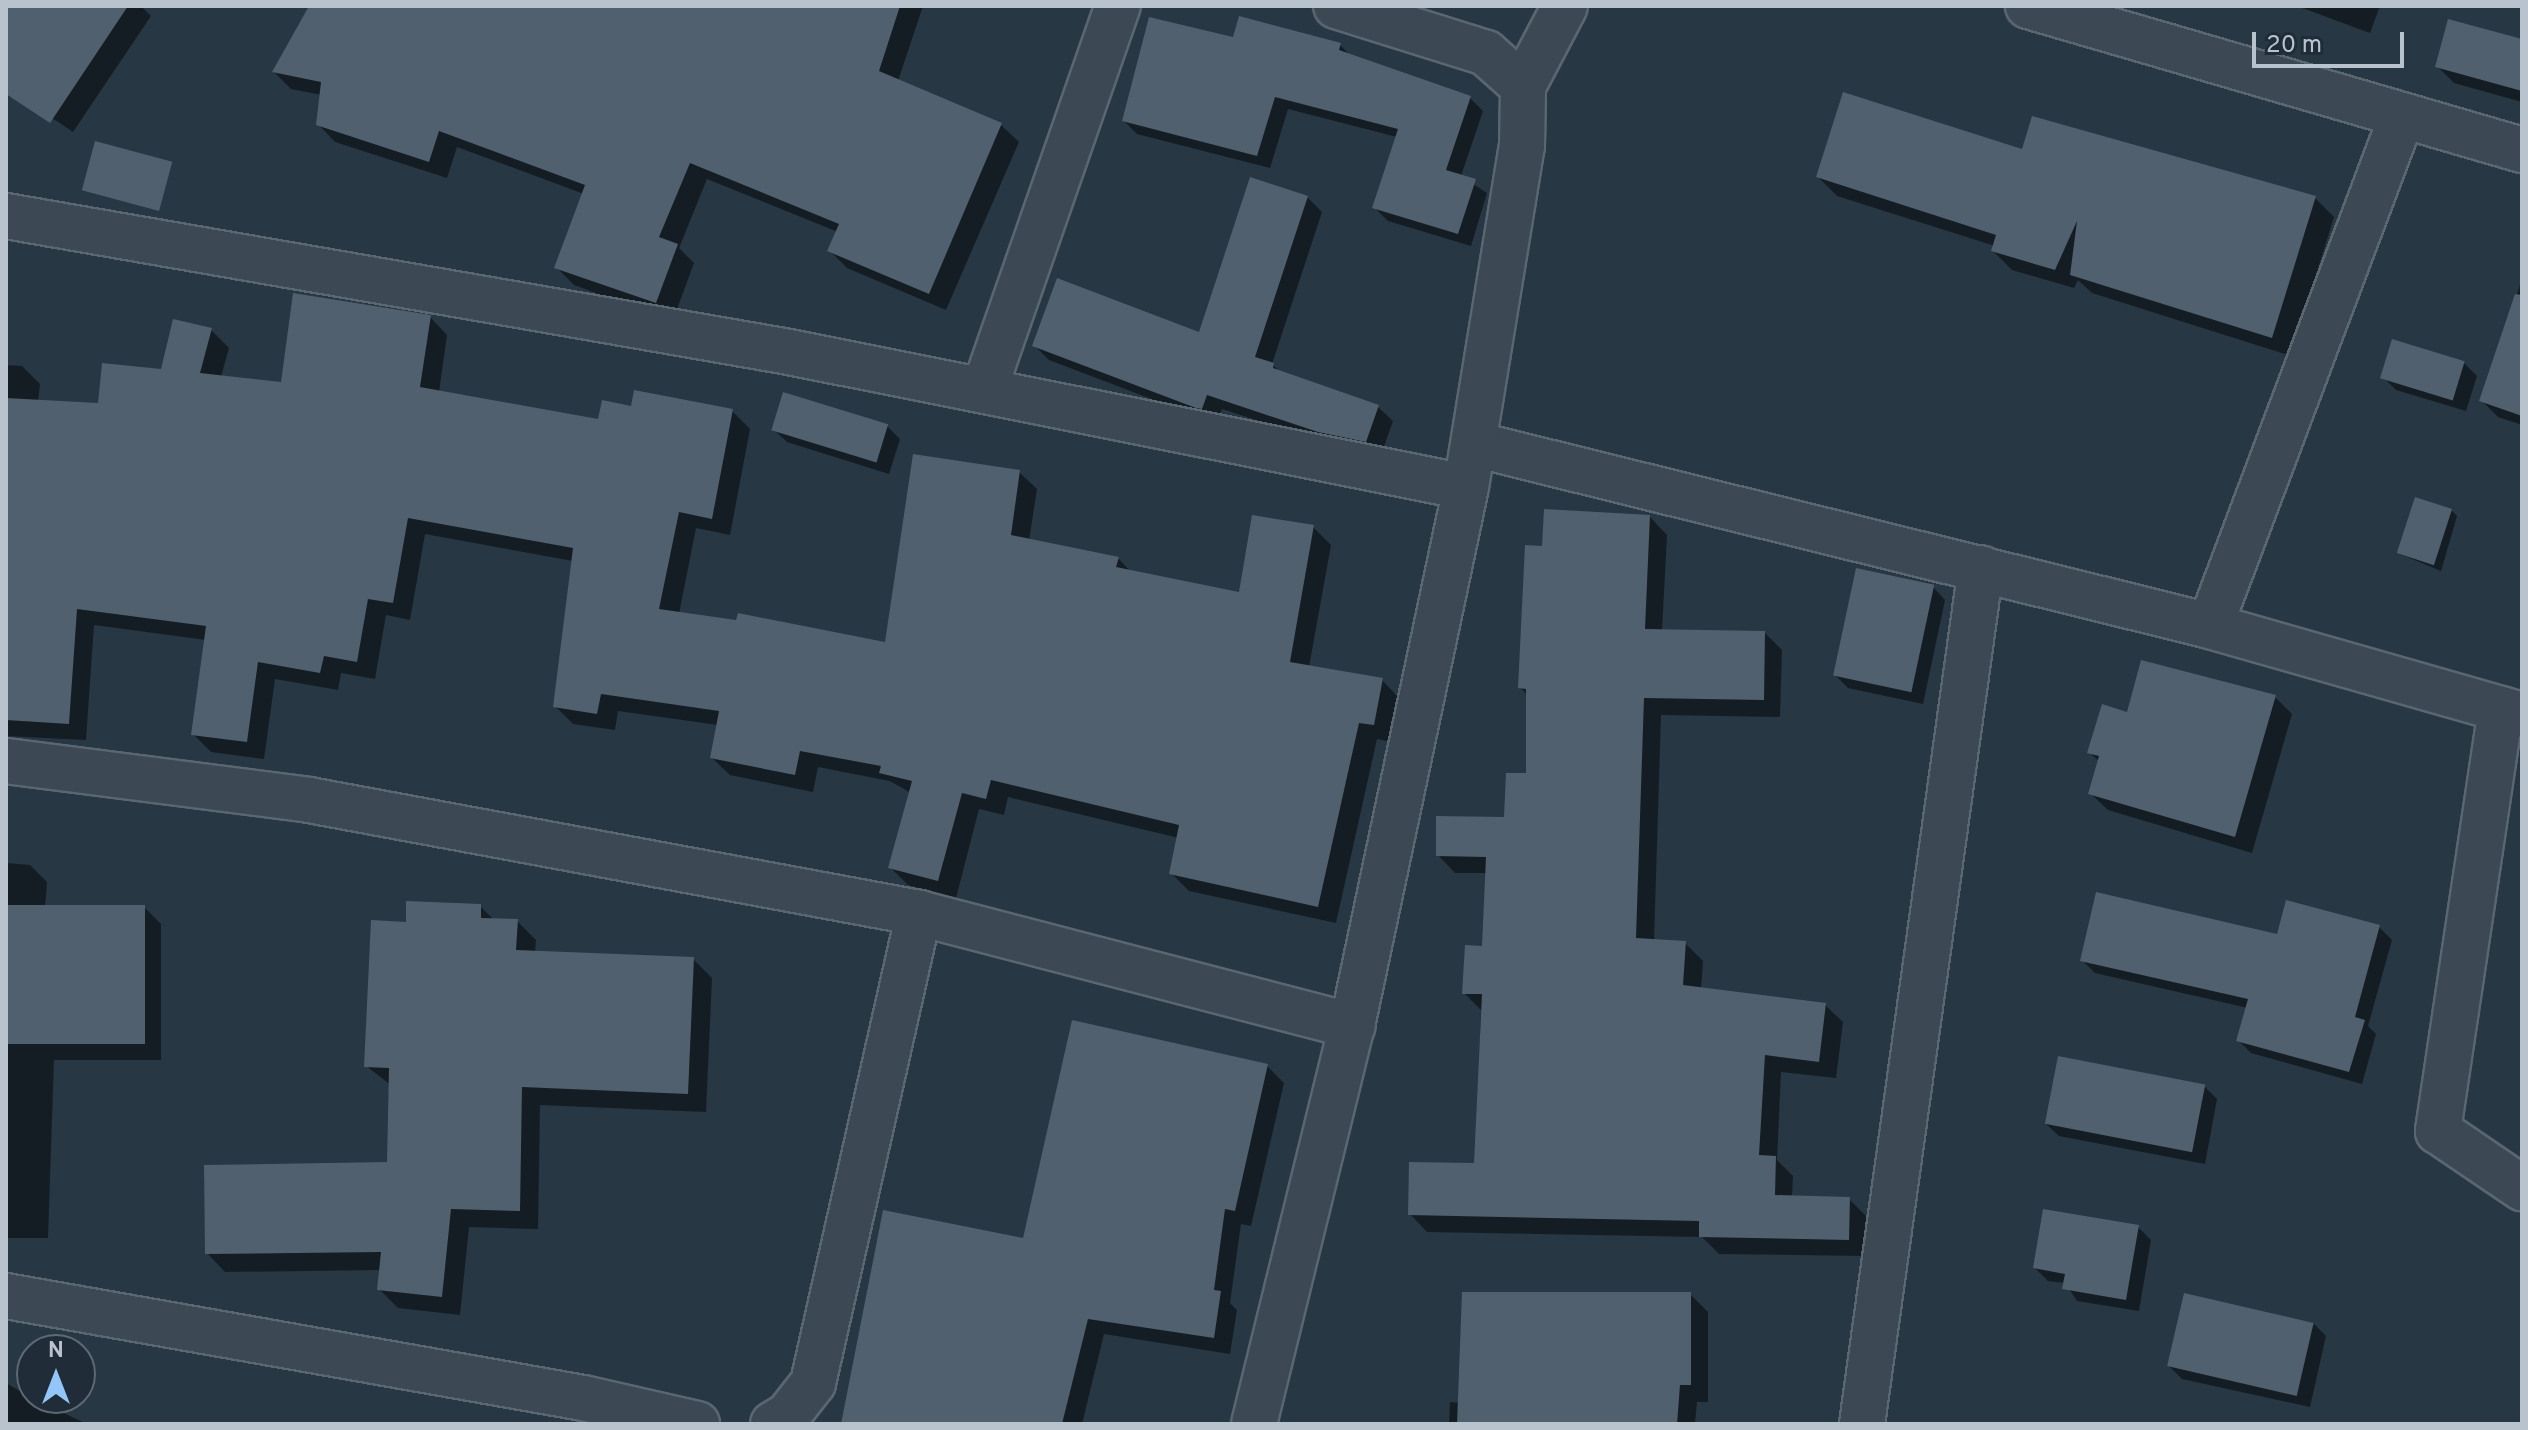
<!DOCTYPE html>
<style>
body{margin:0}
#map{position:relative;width:2528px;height:1430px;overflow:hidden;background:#273743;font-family:Overpass,sans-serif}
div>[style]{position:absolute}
.shadow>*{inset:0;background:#0007}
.building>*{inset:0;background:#50606e;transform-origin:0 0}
.roads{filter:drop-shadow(2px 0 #5a6670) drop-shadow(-2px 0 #5a6670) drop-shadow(0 2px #5a6670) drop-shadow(0 -2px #5a6670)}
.minor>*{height:44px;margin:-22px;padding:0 22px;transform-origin:22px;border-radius:22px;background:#3c4853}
span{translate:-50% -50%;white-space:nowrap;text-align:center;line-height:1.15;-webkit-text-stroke:8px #202d38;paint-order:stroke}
.frame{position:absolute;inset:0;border:8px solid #b9c3cd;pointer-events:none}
.north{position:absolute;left:16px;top:1334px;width:80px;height:80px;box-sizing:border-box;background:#202d38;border:2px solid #5d6974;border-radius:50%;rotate:0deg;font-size:22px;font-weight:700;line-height:32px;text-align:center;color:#b9c3cd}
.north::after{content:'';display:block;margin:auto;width:28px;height:36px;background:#93c5f8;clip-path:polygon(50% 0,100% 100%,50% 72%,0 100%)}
.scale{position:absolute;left:2252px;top:32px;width:152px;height:36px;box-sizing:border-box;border:4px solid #b9c3cd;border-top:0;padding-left:10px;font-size:24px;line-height:28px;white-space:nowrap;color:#b9c3cd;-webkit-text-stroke:6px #202d38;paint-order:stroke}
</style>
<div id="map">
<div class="shadow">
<div style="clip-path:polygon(6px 6px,141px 6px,151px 16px,73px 132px,6px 87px)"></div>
<div style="clip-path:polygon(311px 6px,923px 6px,898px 81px,1001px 125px,1019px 142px,946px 310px,847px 268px,830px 251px,838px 232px,707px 179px,679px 248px,694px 263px,673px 320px,664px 318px,574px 285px,557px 268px,584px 194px,457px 147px,447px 178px,335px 142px,318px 124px,322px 95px,291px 89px,274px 72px)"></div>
<div style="clip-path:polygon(2297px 6px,2380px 6px,2370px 33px)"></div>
<div style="clip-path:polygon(1234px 40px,1340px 45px,1352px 57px,1470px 98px,1483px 111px,1461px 176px,1487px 193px,1471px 246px,1388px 221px,1375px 208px,1397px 137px,1288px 109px,1270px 168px,1137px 134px,1124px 121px)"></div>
<div style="clip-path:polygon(2522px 41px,2522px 102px,2454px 83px,2437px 66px)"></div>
<div style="clip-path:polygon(2034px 118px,2315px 198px,2334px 217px,2291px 356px,2092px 293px,2078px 280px,2074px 288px,2012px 270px,1993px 251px,1995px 246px,1837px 196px,1818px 177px,2024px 151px)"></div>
<div style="clip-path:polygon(1307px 197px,1322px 212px,1272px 364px,1281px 373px,1378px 407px,1393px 421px,1381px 455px,1335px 446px,1222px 409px,1217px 423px,1212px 422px,1049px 360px,1034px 345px,1200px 334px)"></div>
<div style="clip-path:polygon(2521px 282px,2522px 283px,2522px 425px,2498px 417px,2481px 400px)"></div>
<div style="clip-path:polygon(430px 317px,447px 335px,439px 392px,600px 421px,633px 408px,732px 411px,750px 429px,730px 535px,696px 528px,679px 614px,886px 644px,1019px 472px,1037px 489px,1029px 541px,1118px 558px,1131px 572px,1241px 594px,1313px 527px,1331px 545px,1309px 667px,1382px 680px,1399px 698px,1391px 742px,1377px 739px,1336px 923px,1189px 891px,1171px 873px,1179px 838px,1008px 797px,1004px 815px,979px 809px,956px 898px,908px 885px,890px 867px,911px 793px,890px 781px,818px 767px,813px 792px,730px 775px,712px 758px,718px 725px,618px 711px,615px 730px,573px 724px,555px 706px,573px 561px,425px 534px,410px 620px,386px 615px,375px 679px,341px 673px,338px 690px,275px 679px,264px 759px,211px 752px,193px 734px,206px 640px,94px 625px,86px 740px,6px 736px,6px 365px,22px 366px,40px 384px,38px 402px,100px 406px,163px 371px,211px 330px,229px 348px,221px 377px,283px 384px)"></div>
<div style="clip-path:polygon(2464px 363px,2477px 376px,2466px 411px,2396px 390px,2383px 377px)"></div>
<div style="clip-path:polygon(887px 426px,900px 439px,889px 474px,787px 442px,774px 430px)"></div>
<div style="clip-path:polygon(2451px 510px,2457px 516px,2441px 571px,2400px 554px)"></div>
<div style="clip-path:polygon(1650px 517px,1667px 535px,1662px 631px,1765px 633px,1782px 650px,1780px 717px,1661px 715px,1654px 941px,1685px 943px,1703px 961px,1701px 989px,1825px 1005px,1843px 1022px,1836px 1078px,1781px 1072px,1777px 1160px,1793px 1176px,1792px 1198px,1849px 1199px,1866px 1216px,1866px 1256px,1719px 1254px,1702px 1237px,1427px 1232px,1410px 1214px,1476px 1166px,1481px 1010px,1464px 993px,1484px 948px,1487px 873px,1455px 873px,1438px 855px,1506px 819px,1528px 775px,1528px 696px,1520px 687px,1544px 548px)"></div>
<div style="clip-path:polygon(1933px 587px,1945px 600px,1923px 704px,1848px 688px,1835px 675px)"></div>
<div style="clip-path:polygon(2275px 697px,2292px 714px,2252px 853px,2108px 810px,2090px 793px,2100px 762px,2090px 753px,2129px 714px)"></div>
<div style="clip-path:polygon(6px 863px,30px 865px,47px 882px,45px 908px,144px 907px,161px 924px,161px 1060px,54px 1060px,48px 1238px,6px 1238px)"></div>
<div style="clip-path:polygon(480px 906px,494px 920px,517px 921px,536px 940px,535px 953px,693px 959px,712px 978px,706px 1112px,540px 1105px,538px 1229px,469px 1227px,460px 1315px,398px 1308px,379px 1289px,381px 1270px,225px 1272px,207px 1253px,389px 1164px,391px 1085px,366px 1066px,408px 924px)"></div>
<div style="clip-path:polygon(2379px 927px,2392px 940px,2368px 1026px,2376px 1034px,2362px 1084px,2251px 1053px,2238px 1040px,2248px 1008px,2095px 973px,2082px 960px)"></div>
<div style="clip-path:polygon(1267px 1066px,1284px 1083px,1251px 1226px,1241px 1224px,1230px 1303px,1237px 1310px,1230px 1354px,1104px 1334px,1082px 1424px,843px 1424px)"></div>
<div style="clip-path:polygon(2204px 1086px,2217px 1099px,2205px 1164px,2059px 1136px,2046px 1124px)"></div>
<div style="clip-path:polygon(2138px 1227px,2151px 1240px,2139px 1311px,2077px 1301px,2065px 1283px,2048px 1281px,2035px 1268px)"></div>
<div style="clip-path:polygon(1690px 1294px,1708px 1312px,1708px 1402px,1697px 1402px,1695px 1424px,1449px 1424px,1450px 1402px,1460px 1403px)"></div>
<div style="clip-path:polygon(2313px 1323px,2326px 1336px,2310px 1407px,2182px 1379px,2169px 1366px)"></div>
<div style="clip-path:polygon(6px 1383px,32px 1398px,87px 1424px,6px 1424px)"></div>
</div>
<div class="building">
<div style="clip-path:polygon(6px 6px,128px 6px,50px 123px,6px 94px)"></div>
<div style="clip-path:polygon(309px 6px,900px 6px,879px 71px,1002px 123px,929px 294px,827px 251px,839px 224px,690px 163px,659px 237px,678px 244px,656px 303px,554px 268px,585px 185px,439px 131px,429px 162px,316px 125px,321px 82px,272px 72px)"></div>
<div style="clip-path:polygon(1239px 16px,1341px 43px,1339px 50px,1471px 96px,1446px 170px,1476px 179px,1458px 234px,1372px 208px,1398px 129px,1275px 97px,1257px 156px,1122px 121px,1149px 17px,1233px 37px)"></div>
<div style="clip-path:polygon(2448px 19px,2522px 39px,2522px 91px,2435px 67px)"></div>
<div style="clip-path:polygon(1843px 92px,2022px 149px,2032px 116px,2316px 196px,2272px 338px,2070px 275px,2077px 221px,2055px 270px,1991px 251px,1996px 235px,1816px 177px)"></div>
<div style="left:95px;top:141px;width:80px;height:51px;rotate:15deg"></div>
<div style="clip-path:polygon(1250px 177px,1308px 196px,1255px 357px,1274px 363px,1273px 368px,1379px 405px,1366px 442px,1318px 432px,1207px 395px,1202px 409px,1196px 408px,1032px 346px,1057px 278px,1199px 332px)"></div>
<div style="clip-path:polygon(293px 293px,431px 315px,420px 387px,598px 419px,602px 400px,631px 406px,634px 390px,733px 409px,712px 519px,679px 512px,659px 609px,736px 620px,738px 613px,885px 642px,913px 454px,1020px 470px,1011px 535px,1119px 557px,1116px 567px,1239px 592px,1252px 515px,1314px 525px,1290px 662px,1383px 678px,1374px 725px,1359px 723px,1318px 907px,1169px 874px,1179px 825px,991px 780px,986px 799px,962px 793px,938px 881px,888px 868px,912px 781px,879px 773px,881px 766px,800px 751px,795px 775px,710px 758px,719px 711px,601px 694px,597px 714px,553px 707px,573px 548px,408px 518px,393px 603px,368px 599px,357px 662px,324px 656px,320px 673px,258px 662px,247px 742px,191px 735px,206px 626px,77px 609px,69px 724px,6px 720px,6px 398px,98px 403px,102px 363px,161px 369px,173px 319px,212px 328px,200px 373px,281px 382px)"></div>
<div style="clip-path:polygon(2515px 294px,2522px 295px,2522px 416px,2479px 401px)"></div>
<div style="left:2392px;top:339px;width:76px;height:41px;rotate:17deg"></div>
<div style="left:783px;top:392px;width:110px;height:40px;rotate:17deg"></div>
<div style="left:2415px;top:497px;width:39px;height:59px;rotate:18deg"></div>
<div style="clip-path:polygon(1544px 509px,1650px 515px,1645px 629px,1765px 631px,1764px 700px,1644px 698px,1636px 938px,1686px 941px,1683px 985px,1826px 1003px,1819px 1062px,1765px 1055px,1759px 1155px,1776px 1156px,1775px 1195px,1850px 1197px,1849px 1240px,1699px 1237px,1699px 1221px,1408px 1215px,1409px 1162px,1474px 1163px,1482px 994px,1462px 994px,1465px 945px,1482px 946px,1486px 857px,1436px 856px,1436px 816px,1504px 817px,1506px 773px,1526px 773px,1526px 689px,1518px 688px,1525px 545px,1542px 546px)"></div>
<div style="left:1856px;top:568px;width:80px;height:110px;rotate:12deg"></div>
<div style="clip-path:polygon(2141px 660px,2276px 695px,2235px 837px,2088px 794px,2099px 756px,2087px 753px,2102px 704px,2127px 712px)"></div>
<div style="clip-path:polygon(2096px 892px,2277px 934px,2286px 900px,2380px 925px,2355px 1017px,2365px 1020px,2349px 1072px,2236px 1041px,2248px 999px,2080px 961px)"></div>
<div style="clip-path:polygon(406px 901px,481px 904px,481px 918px,518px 919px,516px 950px,694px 957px,688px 1094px,522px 1087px,520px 1211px,451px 1209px,442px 1297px,377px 1290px,381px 1252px,205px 1254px,204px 1165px,387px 1162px,389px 1068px,364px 1067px,371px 920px,406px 922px)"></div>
<div style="left:145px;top:905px;width:139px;height:139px;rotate:90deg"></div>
<div style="clip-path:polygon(1072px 1020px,1268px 1064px,1235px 1211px,1225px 1209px,1214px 1290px,1221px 1291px,1214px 1338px,1088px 1319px,1062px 1424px,841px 1424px,883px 1210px,1023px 1238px)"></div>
<div style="left:2058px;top:1056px;width:150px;height:69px;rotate:11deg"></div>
<div style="clip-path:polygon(2043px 1209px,2139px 1225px,2126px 1300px,2062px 1289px,2065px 1274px,2033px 1268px)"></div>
<div style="clip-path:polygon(1462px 1292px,1691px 1292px,1691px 1385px,1680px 1385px,1677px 1424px,1457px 1424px)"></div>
<div style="left:2184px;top:1293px;width:133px;height:75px;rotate:13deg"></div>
</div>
<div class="roads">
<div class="minor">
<div style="left:2028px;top:6px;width:515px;rotate:16.25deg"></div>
<div style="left:1523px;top:86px;width:90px;rotate:-62.3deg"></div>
<div style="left:6px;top:216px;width:795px;rotate:9.85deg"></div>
<div style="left:789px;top:352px;width:690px;rotate:11.28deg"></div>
<div style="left:984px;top:390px;width:407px;rotate:-70.8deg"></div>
<div style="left:1474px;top:444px;width:758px;rotate:13.89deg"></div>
<div style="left:2210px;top:626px;width:324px;rotate:15.9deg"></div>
<div style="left:2210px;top:626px;width:545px;rotate:-69.37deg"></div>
<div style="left:2501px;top:709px;width:427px;rotate:98.5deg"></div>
<div style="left:2438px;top:1131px;width:102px;rotate:34.2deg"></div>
<div style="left:6px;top:761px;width:305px;rotate:7.3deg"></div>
<div style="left:309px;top:800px;width:620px;rotate:10.49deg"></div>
<div style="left:919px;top:913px;width:448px;rotate:14.6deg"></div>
<div style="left:6px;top:1296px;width:586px;rotate:10.02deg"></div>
<div style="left:583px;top:1398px;width:117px;rotate:12.8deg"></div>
<div style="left:773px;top:1424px;width:17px;rotate:-31deg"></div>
<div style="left:788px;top:1415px;width:41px;rotate:-52deg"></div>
<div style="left:813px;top:1383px;width:482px;rotate:-77.3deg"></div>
<div style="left:1254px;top:1424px;width:410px;rotate:-76.2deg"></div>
<div style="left:1352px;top:1026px;width:551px;rotate:-78.06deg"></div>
<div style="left:1466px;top:487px;width:346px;rotate:-80.7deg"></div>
<div style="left:1522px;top:146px;width:60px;rotate:-89deg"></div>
<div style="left:1523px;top:86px;width:50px;rotate:-138.3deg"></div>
<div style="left:1486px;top:53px;width:157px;rotate:-162.6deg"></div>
<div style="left:1862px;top:1424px;width:864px;rotate:-82.09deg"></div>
</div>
</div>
<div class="frame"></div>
<div class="north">N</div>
<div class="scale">20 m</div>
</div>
